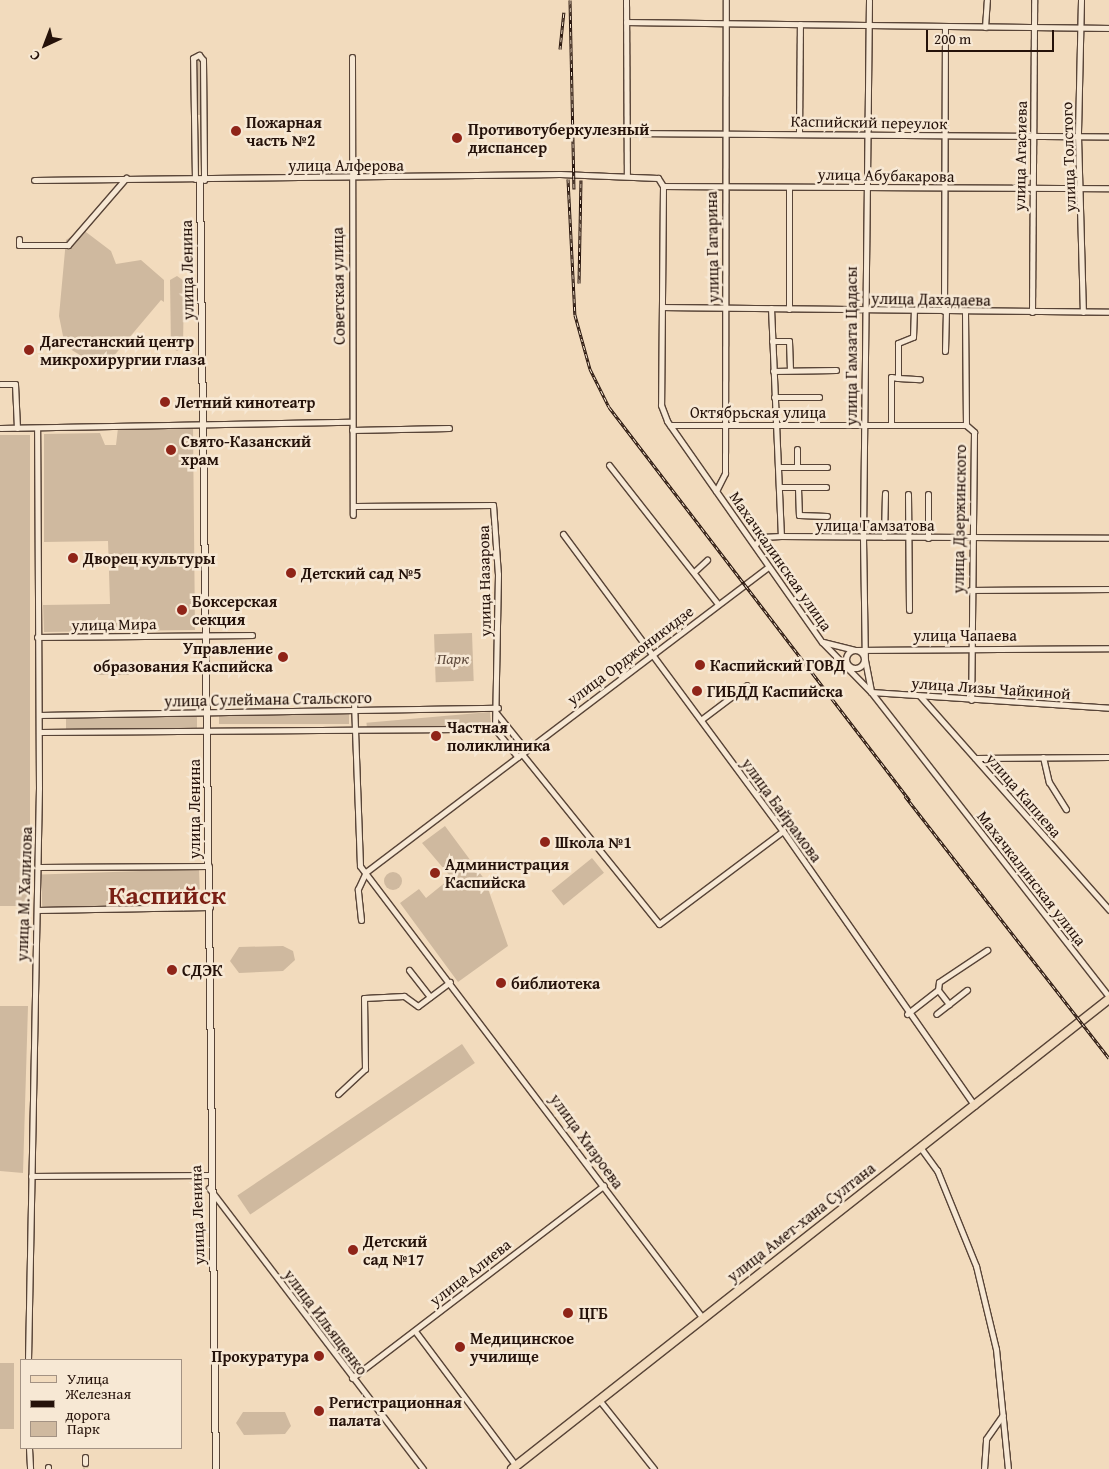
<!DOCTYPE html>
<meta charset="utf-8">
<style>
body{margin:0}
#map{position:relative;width:1109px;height:1469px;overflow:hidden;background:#f2dbbd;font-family:"Gentium Book Plus",serif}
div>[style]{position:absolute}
.green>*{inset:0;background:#cfb99f;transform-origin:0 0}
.round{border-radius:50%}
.minor-tunnel>*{height:5px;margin-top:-2.5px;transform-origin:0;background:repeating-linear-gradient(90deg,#d3bda2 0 5px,transparent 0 7.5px)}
.roads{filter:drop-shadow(1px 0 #584437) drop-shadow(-1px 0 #584437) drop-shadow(0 1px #584437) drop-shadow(0 -1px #584437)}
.minor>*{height:5px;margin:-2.5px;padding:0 2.5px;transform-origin:2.5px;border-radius:2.5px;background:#f7e8d4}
.minor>.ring{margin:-2.5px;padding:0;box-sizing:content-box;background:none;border:5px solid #f7e8d4;border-radius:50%}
.tertiary>*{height:6px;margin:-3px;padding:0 3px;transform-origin:3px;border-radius:3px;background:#f7e8d4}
.primary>*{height:8px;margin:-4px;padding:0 4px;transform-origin:4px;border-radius:4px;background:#f2dbbd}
.rail>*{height:3px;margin-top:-1.5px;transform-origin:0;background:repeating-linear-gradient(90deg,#f7e8d4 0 4px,#25120a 0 8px);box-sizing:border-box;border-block:1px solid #25120a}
.dots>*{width:14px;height:14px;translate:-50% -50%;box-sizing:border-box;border:2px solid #f7e8d4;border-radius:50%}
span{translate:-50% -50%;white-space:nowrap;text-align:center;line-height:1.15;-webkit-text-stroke:5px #f7e8d4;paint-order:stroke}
.poi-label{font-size:16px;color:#25120a;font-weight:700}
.left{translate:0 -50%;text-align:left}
.right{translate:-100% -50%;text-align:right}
.street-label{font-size:16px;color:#25120a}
.park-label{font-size:16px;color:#604c3e;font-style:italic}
.town-label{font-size:26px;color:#7a1f14;font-weight:700}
.legend{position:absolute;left:20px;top:1359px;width:162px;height:90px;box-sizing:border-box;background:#f7e8d4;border:1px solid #a39283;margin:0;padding:6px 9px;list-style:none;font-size:15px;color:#25120a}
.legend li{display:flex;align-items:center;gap:10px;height:25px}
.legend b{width:25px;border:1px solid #a39283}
.north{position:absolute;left:20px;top:20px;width:50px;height:50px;-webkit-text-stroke:4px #f7e8d4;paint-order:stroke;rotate:223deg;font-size:14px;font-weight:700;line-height:20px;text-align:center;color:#25120a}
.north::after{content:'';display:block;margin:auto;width:18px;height:22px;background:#25120a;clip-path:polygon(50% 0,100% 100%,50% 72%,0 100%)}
.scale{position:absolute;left:926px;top:30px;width:128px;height:22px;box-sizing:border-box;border:2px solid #25120a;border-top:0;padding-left:6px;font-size:15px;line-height:18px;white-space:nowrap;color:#25120a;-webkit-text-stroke:4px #f7e8d4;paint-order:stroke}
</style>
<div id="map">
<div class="green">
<div style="left:196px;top:60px;width:4px;height:55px"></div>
<div style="clip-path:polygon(82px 229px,111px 251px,116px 264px,141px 260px,164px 280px,164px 302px,161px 300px,107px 364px,90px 361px,65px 346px,59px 316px,66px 240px)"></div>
<div style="clip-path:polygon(177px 276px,184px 281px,183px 347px,177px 351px,171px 347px,170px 280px)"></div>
<div style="clip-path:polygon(193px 426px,195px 630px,44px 632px,43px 605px,110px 604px,108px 541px,44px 542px,44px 434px,100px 433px,105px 445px,116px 445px,118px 428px)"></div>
<div style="left:0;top:435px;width:30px;height:471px"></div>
<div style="left:472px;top:633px;width:48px;height:38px;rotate:88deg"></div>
<div style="left:129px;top:662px;width:13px;height:32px;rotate:90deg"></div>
<div style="left:490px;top:712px;width:11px;height:124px;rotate:85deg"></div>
<div style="left:349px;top:713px;width:11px;height:130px;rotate:90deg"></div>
<div style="left:66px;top:717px;width:131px;height:12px"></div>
<div style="clip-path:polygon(445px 826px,485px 880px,508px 946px,458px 982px,400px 903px,419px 889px,426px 898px,447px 881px,450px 876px,422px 843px)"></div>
<div style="left:592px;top:858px;width:19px;height:52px;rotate:51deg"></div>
<div style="left:199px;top:869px;width:36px;height:158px;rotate:88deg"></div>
<div class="round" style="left:384px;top:872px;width:18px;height:18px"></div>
<div style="clip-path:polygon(283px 946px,293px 951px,295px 960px,283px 971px,239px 973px,230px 961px,239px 947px)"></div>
<div style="clip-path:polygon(0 1006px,28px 1006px,23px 1173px,0 1171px)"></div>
<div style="left:462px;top:1044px;width:23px;height:271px;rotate:56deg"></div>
<div style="left:14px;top:1363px;width:66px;height:14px;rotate:90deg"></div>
<div style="clip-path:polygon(243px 1412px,285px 1412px,291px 1426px,285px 1434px,244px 1435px,236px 1423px)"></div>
</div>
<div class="minor-tunnel">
<div style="left:85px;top:1463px;width:6px;rotate:81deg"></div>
</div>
<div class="roads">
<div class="minor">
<div style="left:626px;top:0;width:174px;rotate:89.7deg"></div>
<div style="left:869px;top:0;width:538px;rotate:90.64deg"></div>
<div style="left:863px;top:538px;width:122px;rotate:89.1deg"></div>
<div style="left:865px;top:660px;width:32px;rotate:79deg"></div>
<div style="left:1081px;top:0;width:136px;rotate:91.3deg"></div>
<div style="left:1078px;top:136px;width:176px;rotate:88.4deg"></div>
<div style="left:626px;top:22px;width:483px;rotate:0.7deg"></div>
<div style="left:985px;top:27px;width:27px;rotate:-86deg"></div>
<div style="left:352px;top:57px;width:458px;rotate:89.9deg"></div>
<div style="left:628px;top:133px;width:481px;rotate:0.4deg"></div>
<div style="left:799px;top:133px;width:109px;rotate:-89.5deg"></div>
<div style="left:195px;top:179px;width:121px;rotate:-90.9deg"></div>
<div style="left:193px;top:58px;width:7px;rotate:-27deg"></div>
<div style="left:199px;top:55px;width:6px;rotate:51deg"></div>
<div style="left:203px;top:60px;width:120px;rotate:89.5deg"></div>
<div style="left:34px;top:180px;width:526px;rotate:-0.65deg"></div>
<div style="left:560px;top:174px;width:98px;rotate:2.3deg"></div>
<div style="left:658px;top:178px;width:9px;rotate:58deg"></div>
<div style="left:663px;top:186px;width:219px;rotate:90.5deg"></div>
<div style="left:661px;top:405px;width:17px;rotate:69deg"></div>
<div style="left:667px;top:421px;width:270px;rotate:55deg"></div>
<div style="left:822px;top:642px;width:70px;rotate:45.6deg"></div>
<div style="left:871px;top:692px;width:387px;rotate:52deg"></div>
<div style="left:663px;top:186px;width:446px;rotate:0.3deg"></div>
<div style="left:789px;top:187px;width:122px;rotate:90deg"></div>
<div style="left:19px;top:239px;width:6px;rotate:90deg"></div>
<div style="left:19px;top:245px;width:49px"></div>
<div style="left:68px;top:245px;width:89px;rotate:-49.1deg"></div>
<div style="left:662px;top:307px;width:447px;rotate:0.6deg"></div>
<div style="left:771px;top:308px;width:228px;rotate:87.5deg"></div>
<div style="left:944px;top:311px;width:284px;rotate:-89.8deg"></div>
<div style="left:965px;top:312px;width:113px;rotate:89.5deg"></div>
<div style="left:966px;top:425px;width:11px;rotate:41deg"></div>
<div style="left:974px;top:432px;width:268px;rotate:90.6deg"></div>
<div style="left:1032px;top:312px;width:312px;rotate:-89.6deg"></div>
<div style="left:772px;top:341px;width:17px"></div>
<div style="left:789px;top:341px;width:29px;rotate:88deg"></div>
<div style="left:945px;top:351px;width:40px;rotate:-88.6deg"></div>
<div style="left:773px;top:371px;width:63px;rotate:-0.9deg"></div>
<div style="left:898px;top:378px;width:22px;rotate:3deg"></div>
<div style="left:0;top:384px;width:15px"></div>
<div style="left:15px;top:384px;width:44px;rotate:87.4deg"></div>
<div style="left:774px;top:397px;width:45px"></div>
<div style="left:891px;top:424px;width:47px;rotate:-90deg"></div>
<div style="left:891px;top:377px;width:7px;rotate:8deg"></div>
<div style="left:898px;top:378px;width:35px;rotate:-90deg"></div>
<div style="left:898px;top:343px;width:16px;rotate:-22deg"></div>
<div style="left:913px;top:337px;width:26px;rotate:-88deg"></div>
<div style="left:670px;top:425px;width:296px"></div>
<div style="left:0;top:428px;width:351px;rotate:-1deg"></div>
<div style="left:352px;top:430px;width:97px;rotate:-1.2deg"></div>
<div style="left:609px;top:465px;width:177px;rotate:51.9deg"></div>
<div style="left:797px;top:466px;width:17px;rotate:-90deg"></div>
<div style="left:780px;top:467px;width:47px"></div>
<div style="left:781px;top:487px;width:45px"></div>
<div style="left:798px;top:488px;width:27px;rotate:88deg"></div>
<div style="left:799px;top:515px;width:28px;rotate:2deg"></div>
<div style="left:716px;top:491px;width:20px;rotate:-63deg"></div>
<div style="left:725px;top:473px;width:473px;rotate:-89.9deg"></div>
<div style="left:908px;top:494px;width:116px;rotate:89.5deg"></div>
<div style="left:355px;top:506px;width:138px;rotate:-0.4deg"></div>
<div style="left:493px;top:505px;width:69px;rotate:85.9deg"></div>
<div style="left:498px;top:574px;width:155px;rotate:91.1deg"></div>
<div style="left:495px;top:729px;width:36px;rotate:51deg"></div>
<div style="left:563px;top:534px;width:370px;rotate:53.5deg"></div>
<div style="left:783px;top:831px;width:335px;rotate:55.1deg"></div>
<div style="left:884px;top:537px;width:44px;rotate:-88.7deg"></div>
<div style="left:928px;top:538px;width:44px;rotate:-90deg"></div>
<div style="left:755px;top:545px;width:10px;rotate:-53deg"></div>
<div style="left:761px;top:537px;width:20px;rotate:-3deg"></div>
<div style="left:781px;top:536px;width:328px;rotate:0.3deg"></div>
<div style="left:694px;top:572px;width:18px;rotate:-43deg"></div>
<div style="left:970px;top:590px;width:139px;rotate:-0.4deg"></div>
<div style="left:37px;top:637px;width:215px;rotate:-0.5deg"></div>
<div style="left:823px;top:642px;width:32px;rotate:14deg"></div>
<div style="left:854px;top:650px;width:255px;rotate:-0.4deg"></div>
<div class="ring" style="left:846px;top:650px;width:13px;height:13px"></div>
<div style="left:871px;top:692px;width:239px;rotate:3.8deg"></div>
<div style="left:920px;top:696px;width:286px;rotate:48.5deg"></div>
<div style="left:354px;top:702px;width:164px;rotate:87.9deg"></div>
<div style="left:360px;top:866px;width:566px;rotate:52.83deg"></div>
<div style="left:497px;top:714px;width:46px;rotate:51.1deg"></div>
<div style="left:39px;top:715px;width:459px;rotate:-0.9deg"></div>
<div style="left:702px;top:719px;width:56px;rotate:-37.1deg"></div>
<div style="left:39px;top:732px;width:456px;rotate:-0.4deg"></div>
<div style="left:522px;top:754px;width:218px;rotate:51.1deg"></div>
<div style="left:659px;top:924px;width:155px;rotate:-36.9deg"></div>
<div style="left:1043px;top:757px;width:26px;rotate:77deg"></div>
<div style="left:1049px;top:782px;width:32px;rotate:58deg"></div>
<div style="left:975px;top:758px;width:134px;rotate:-0.4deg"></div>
<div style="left:38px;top:867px;width:171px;rotate:-0.3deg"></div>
<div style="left:37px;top:910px;width:173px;rotate:-1deg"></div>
<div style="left:361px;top:920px;width:31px;rotate:-96deg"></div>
<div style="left:358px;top:889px;width:19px;rotate:-65deg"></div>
<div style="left:366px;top:872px;width:503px;rotate:-37.17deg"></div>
<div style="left:409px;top:970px;width:34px;rotate:52deg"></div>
<div style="left:938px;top:990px;width:8px;rotate:-83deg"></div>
<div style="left:939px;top:982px;width:58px;rotate:-33.7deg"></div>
<div style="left:949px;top:1004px;width:23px;rotate:-38deg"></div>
<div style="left:907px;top:1014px;width:39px;rotate:-38deg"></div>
<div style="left:938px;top:990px;width:18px;rotate:52deg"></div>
<div style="left:949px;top:1004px;width:16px;rotate:142deg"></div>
<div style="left:338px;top:1094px;width:37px;rotate:-43deg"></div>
<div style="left:365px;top:1069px;width:71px;rotate:-90.8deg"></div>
<div style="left:364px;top:998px;width:40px;rotate:-2.9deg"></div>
<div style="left:404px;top:996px;width:17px;rotate:36deg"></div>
<div style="left:418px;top:1006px;width:40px;rotate:-37deg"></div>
<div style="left:920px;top:1147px;width:29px;rotate:54deg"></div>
<div style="left:937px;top:1170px;width:104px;rotate:67.9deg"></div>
<div style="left:976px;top:1266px;width:85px;rotate:76.5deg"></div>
<div style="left:996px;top:1349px;width:121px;rotate:84.3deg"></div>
<div style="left:31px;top:1176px;width:178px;rotate:-0.3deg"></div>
<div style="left:209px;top:1188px;width:353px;rotate:52.7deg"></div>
<div style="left:415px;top:1331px;width:169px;rotate:53.2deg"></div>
<div style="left:28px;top:1360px;width:572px;rotate:-88.9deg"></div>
<div style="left:39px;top:788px;width:360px;rotate:-90.3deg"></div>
<div style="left:352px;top:1378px;width:317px;rotate:-37.4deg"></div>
<div style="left:600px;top:1401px;width:87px;rotate:51.5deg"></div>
<div style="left:29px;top:1448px;width:21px;rotate:87deg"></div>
<div style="left:85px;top:1463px;width:6px;rotate:-90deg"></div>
<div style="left:48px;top:1467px;width:2px;rotate:90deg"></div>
<div style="left:984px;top:1469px;width:30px;rotate:-86deg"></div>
<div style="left:986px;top:1439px;width:29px;rotate:-55deg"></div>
</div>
<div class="tertiary">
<div style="left:200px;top:180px;width:1289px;rotate:89.29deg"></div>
</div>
<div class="primary">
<div style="left:512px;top:1469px;width:760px;rotate:-38.21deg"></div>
</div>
</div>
<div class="rail">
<div style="left:570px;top:0;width:189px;rotate:88.8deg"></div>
<div style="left:560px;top:49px;width:37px;rotate:-84deg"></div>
<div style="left:568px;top:179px;width:136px;rotate:87.1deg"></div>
<div style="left:575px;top:315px;width:56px;rotate:74.5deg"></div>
<div style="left:590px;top:369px;width:42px;rotate:63.4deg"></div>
<div style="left:609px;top:407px;width:495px;rotate:52.6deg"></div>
<div style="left:579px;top:283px;width:103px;rotate:-88.9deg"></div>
<div style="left:905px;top:796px;width:332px;rotate:52.1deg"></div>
</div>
<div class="dots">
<div style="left:236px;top:131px;background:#8f2418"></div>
<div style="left:457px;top:138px;background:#8f2418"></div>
<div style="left:29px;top:350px;background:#8f2418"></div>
<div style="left:165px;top:402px;background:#8f2418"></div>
<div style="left:171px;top:450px;background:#8f2418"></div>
<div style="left:73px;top:558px;background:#8f2418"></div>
<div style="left:291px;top:573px;background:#8f2418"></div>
<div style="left:182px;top:610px;background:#8f2418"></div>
<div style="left:283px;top:657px;background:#8f2418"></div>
<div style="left:700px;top:665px;background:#8f2418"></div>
<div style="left:697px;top:691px;background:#8f2418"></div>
<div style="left:436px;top:736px;background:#8f2418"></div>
<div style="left:545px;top:842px;background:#8f2418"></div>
<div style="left:435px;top:873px;background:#8f2418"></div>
<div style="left:172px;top:970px;background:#8f2418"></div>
<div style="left:501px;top:983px;background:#8f2418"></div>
<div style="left:353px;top:1250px;background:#8f2418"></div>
<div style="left:568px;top:1313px;background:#8f2418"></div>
<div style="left:460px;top:1347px;background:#8f2418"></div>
<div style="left:319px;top:1356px;background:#8f2418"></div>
<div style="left:319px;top:1411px;background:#8f2418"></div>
</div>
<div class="poi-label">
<span class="left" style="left:246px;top:131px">Пожарная<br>часть №2</span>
<span class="left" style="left:468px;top:138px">Противотуберкулезный<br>диспансер</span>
<span class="left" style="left:40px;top:350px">Дагестанский центр<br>микрохирургии глаза</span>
<span class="left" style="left:175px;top:402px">Летний кинотеатр</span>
<span class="left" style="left:181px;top:450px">Свято-Казанский<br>храм</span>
<span class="left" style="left:83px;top:558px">Дворец культуры</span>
<span class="left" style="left:301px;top:573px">Детский сад №5</span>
<span class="left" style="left:192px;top:610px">Боксерская<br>секция</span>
<span class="right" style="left:273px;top:657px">Управление<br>образования Каспийска</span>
<span class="left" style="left:710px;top:665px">Каспийский ГОВД</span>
<span class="left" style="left:707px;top:691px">ГИБДД Каспийска</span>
<span class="left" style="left:447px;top:736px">Частная<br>поликлиника</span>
<span class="left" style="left:555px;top:842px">Школа №1</span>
<span class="left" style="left:445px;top:873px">Администрация<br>Каспийска</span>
<span class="left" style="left:182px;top:970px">СДЭК</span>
<span class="left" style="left:511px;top:983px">библиотека</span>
<span class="left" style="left:363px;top:1250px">Детский<br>сад №17</span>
<span class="left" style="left:579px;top:1313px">ЦГБ</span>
<span class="left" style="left:470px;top:1347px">Медицинское<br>училище</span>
<span class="right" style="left:309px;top:1356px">Прокуратура</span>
<span class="left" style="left:329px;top:1411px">Регистрационная<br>палата</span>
</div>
<div class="street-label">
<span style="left:869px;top:122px;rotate:1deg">Каспийский переулок</span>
<span style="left:1020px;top:156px;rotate:-89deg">улица Агасиева</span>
<span style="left:1068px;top:157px;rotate:-92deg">улица Толстого</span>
<span style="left:346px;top:165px">улица Алферова</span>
<span style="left:886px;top:175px;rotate:1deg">улица Абубакарова</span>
<span style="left:712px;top:247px;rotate:-91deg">улица Гагарина</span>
<span style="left:187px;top:270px;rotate:-91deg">улица Ленина</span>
<span style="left:338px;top:286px;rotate:-91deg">Советская улица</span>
<span style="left:931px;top:299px;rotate:1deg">улица Дахадаева</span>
<span style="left:851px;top:346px;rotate:-90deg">улица Гамзата Цадасы</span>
<span style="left:758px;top:412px">Октябрьская улица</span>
<span style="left:959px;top:519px;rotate:-89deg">улица Дзержинского</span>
<span style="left:875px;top:525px">улица Гамзатова</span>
<span style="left:781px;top:561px;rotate:55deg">Махачкалинская улица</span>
<span style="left:484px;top:581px;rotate:-91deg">улица Назарова</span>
<span style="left:114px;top:624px;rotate:-1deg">улица Мира</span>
<span style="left:965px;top:635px">улица Чапаева</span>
<span style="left:630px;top:655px;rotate:-37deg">улица Орджоникидзе</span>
<span style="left:991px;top:688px;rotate:4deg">улица Лизы Чайкиной</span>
<span style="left:268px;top:699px;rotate:-1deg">улица Сулеймана Стальского</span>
<span style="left:1024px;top:795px;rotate:49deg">улица Капиева</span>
<span style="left:194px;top:809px;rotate:-90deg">улица Ленина</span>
<span style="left:782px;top:810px;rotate:54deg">улица Байрамова</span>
<span style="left:1032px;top:878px;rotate:52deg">Махачкалинская улица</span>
<span style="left:24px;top:894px;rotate:-88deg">улица М. Халилова</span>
<span style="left:587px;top:1141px;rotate:54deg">улица Хизроева</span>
<span style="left:197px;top:1215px;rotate:-92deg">улица Ленина</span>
<span style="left:801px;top:1222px;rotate:-38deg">улица Амет-хана Султана</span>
<span style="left:470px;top:1272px;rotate:-38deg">улица Алиева</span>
<span style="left:326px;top:1322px;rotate:53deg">улица Ильященко</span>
</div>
<div class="park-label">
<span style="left:453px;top:658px">Парк</span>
</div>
<div class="town-label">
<span style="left:167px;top:895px">Каспийск</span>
</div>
<ul class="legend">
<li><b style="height:6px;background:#f2dbbd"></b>Улица</li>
<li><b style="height:6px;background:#25120a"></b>Железная дорога</li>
<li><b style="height:14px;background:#cfb99f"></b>Парк</li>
</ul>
<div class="north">С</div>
<div class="scale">200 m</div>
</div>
